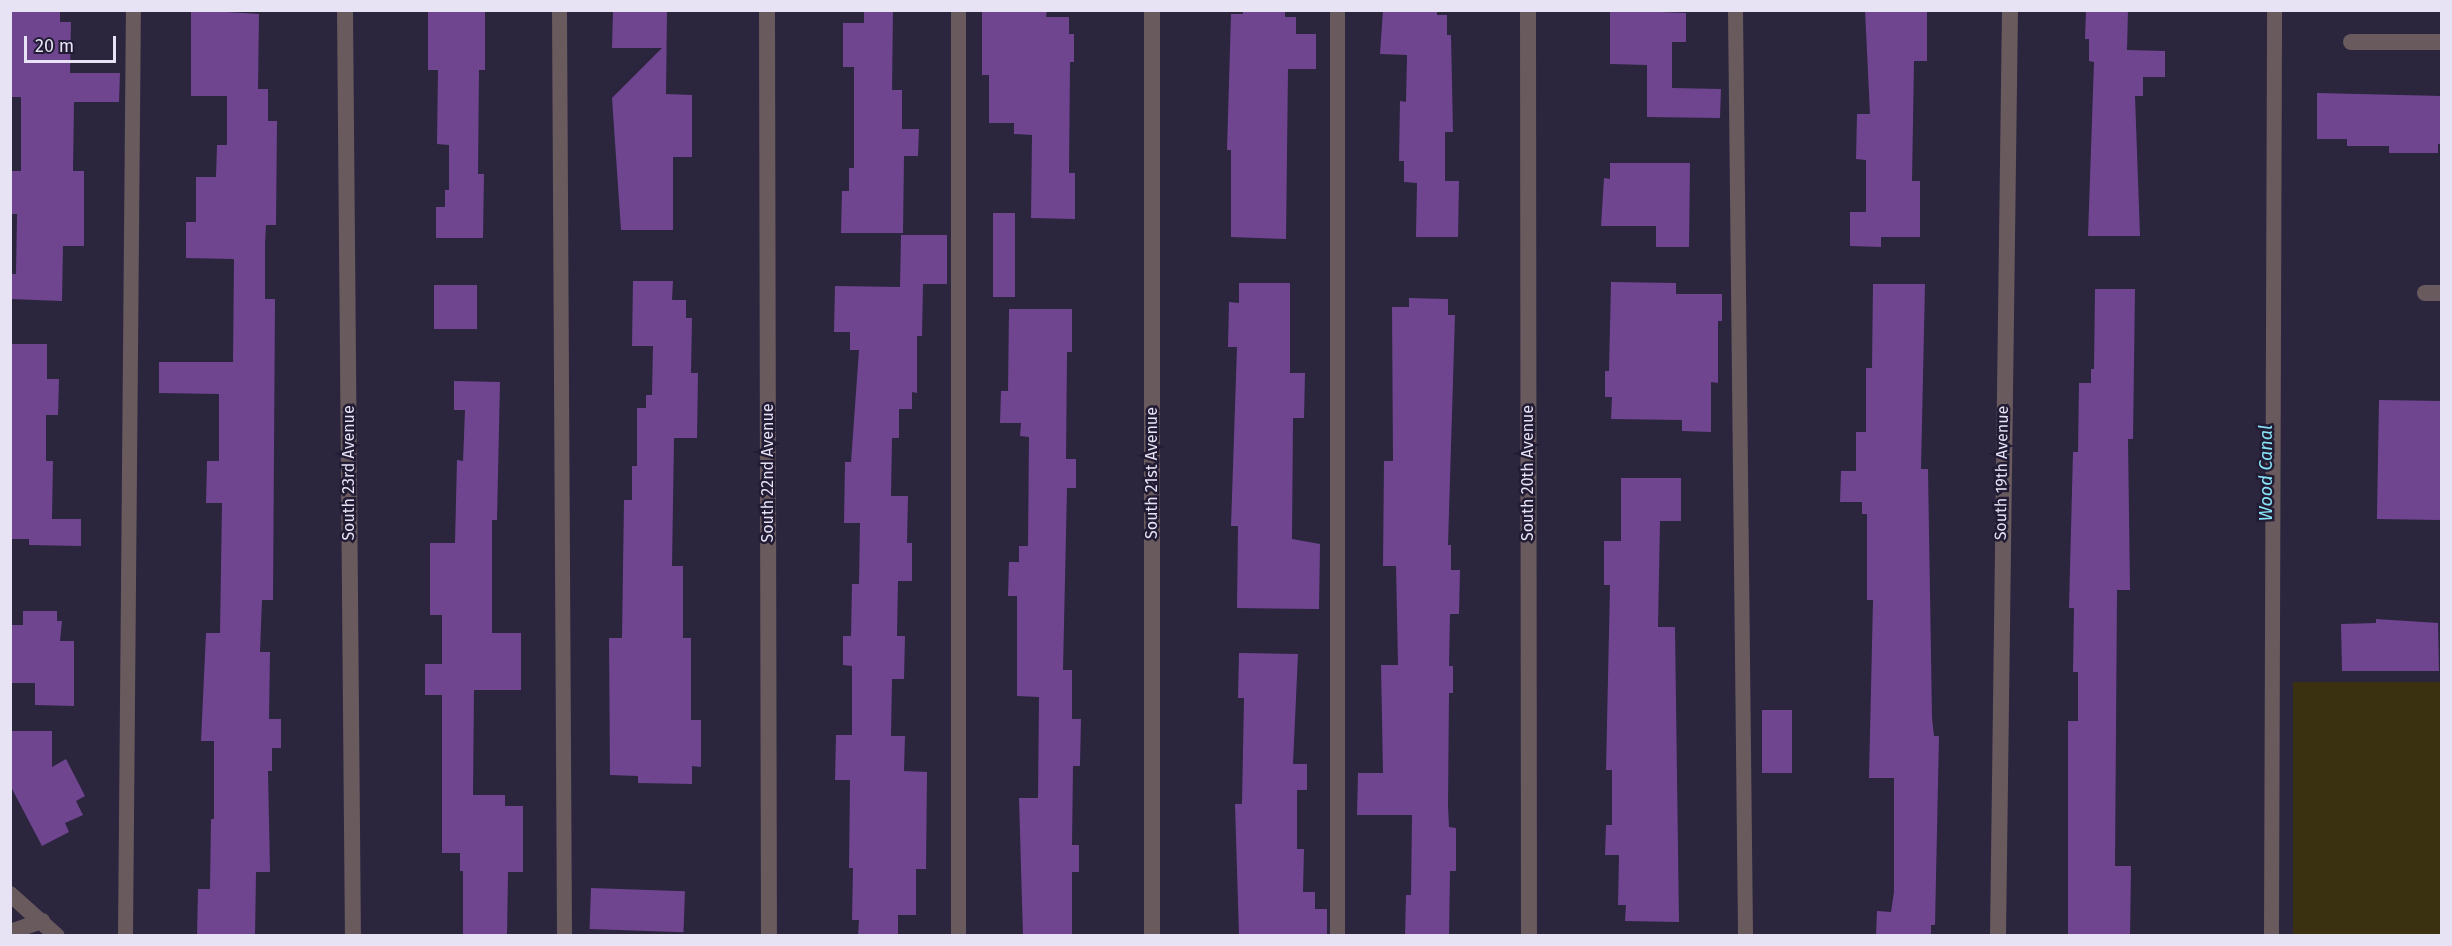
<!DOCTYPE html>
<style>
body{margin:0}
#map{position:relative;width:2452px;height:946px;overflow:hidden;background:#2b253e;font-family:"Fira Sans",sans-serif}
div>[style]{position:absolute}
.sand>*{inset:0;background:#393110;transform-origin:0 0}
.building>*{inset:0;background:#6f4590;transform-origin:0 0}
.service>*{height:15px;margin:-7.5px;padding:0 7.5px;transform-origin:7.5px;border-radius:7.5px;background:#695a5e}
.minor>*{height:16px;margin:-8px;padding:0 8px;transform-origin:8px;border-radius:8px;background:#695a5e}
span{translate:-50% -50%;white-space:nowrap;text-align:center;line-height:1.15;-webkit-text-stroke:5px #221b34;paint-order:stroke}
.street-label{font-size:16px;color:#e7e3f5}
.water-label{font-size:18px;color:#88e5f7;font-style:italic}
.frame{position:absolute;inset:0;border:12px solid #e7e3f5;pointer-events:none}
.scale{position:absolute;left:24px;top:36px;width:92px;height:27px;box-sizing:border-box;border:3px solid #e7e3f5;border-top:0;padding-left:8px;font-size:18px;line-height:21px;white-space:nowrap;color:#e7e3f5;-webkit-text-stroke:4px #221b34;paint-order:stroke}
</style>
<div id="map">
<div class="sand">
<div style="left:2293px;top:682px;width:148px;height:253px"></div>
</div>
<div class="building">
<div style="clip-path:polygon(10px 10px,60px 10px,60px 22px,71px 22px,70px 73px,120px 73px,119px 102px,74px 102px,73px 171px,84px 171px,84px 246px,63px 246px,62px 301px,10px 299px,10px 274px,16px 274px,17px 214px,10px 214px,10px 171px,21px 171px,21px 97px,10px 97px)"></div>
<div style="clip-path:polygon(191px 10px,259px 14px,258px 89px,268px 89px,268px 121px,277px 121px,276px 225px,266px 225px,265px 244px,265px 299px,275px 299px,273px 600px,262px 600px,260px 652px,270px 652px,269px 719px,281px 719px,281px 748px,272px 748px,272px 771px,268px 771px,270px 872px,256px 872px,255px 936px,197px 936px,198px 889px,210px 889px,211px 819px,214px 819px,214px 741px,201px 741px,206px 633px,220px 633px,222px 503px,206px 503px,207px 461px,219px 461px,219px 394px,159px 393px,159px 362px,233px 362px,234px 259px,186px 258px,186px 222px,196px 222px,196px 177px,216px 177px,217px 145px,227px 145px,227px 96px,191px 96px)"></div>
<div style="clip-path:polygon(485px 10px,485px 70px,479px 70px,478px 174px,484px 174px,483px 238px,436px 238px,436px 207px,445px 207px,445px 190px,449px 190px,449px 145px,437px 144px,438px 70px,428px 70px,428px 12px)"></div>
<div style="clip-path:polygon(613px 10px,667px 10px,666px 94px,692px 95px,692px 157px,673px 157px,673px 230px,621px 230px,612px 98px,662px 48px,612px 48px)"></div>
<div style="clip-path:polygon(864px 10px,893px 10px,892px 90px,902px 90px,902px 129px,919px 129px,918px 156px,904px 156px,903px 233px,841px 233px,842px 191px,849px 191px,849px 168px,854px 168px,854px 67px,843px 67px,843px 23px,864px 23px)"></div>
<div style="clip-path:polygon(982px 10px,1047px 10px,1046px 17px,1069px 17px,1069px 34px,1074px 34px,1074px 62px,1070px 62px,1069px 173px,1075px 173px,1075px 219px,1031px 218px,1032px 135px,1014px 134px,1014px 123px,989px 123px,989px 75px,982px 75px)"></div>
<div style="clip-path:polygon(1243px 10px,1285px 10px,1285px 17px,1296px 17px,1296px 34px,1316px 34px,1316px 69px,1288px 69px,1286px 239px,1231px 237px,1231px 150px,1227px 150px,1231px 14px,1243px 14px)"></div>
<div style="clip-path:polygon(1383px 10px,1437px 10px,1437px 15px,1447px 15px,1447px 35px,1451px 35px,1453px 132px,1445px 132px,1445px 181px,1459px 181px,1458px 237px,1416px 237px,1417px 183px,1404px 182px,1404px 161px,1399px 161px,1400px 101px,1406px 102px,1407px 55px,1380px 54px)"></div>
<div style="clip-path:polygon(1610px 10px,1686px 13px,1686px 42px,1672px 42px,1672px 88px,1721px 89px,1720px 118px,1647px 117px,1647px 65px,1610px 64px)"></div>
<div style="clip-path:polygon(1865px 10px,1927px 10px,1927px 61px,1914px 61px,1912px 181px,1920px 181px,1920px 237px,1881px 237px,1881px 247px,1850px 246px,1850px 212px,1866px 212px,1866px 160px,1856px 159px,1857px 114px,1870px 114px)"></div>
<div style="clip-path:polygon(2086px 10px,2128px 10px,2127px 50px,2165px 51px,2165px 77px,2143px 77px,2143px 96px,2135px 96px,2140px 236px,2088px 236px,2094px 62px,2089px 61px,2089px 39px,2085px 39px)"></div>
<div style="clip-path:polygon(2317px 93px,2442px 96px,2442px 144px,2438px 144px,2438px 153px,2389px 153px,2389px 146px,2347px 146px,2347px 139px,2317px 139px)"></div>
<div style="clip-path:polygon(1610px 163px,1690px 163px,1689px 247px,1656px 247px,1656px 226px,1601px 226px,1604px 178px,1610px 179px)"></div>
<div style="left:993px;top:213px;width:22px;height:84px"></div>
<div style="clip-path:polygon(901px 235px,947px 235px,947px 284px,923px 284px,922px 336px,917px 336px,917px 393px,912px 392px,912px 409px,899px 409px,899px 438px,892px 438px,891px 496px,908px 496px,907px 543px,912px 543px,912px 581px,898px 581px,897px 636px,905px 636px,904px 679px,892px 679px,891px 736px,905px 736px,904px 771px,927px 772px,926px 869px,916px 869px,916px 915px,898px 915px,898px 936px,858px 936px,859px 920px,852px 920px,853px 868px,849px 868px,850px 780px,835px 780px,836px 735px,852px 735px,852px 666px,843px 665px,843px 636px,851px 636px,852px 584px,859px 584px,860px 523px,844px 523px,845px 462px,851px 462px,859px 350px,850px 350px,850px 332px,834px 332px,835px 286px,900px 287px)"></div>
<div style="clip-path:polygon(633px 281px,673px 281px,672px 300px,686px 300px,686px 318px,692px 318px,691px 373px,698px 373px,697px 438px,674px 438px,672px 566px,683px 566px,683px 638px,691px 638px,691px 720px,701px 720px,701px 767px,692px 766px,692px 784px,638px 783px,638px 776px,610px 775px,609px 638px,622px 638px,624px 500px,632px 500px,632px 466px,637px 466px,637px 408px,646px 408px,646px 395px,652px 395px,653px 346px,632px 346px)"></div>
<div style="clip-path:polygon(1611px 282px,1676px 283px,1676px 294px,1722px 294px,1722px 321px,1718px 321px,1718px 383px,1711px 382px,1711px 432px,1682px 431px,1682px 420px,1611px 419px,1612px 397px,1605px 397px,1605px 371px,1609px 371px)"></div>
<div style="clip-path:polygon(1239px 283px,1290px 283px,1290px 373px,1305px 373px,1304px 418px,1293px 418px,1292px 539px,1320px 544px,1319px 609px,1237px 608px,1238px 526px,1231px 526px,1237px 347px,1228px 347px,1229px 302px,1239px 303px)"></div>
<div style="clip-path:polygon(1873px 284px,1925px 284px,1921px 469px,1928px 469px,1932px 718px,1934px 736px,1939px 736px,1935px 925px,1931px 925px,1931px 936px,1876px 936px,1877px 911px,1891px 912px,1894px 892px,1894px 778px,1869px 778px,1873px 600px,1867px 600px,1867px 514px,1862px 514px,1862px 502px,1840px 502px,1841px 471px,1856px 471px,1856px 432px,1866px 432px,1866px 368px,1872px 368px)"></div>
<div style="left:434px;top:285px;width:43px;height:44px"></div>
<div style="clip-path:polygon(2095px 289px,2135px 289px,2133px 439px,2128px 439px,2130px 590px,2117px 590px,2115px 866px,2131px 866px,2130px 936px,2068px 936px,2068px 721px,2078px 721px,2078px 672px,2073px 672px,2074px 608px,2069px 608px,2073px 452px,2078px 452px,2079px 383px,2091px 383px,2091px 369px,2094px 369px)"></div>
<div style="clip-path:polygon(1409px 298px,1448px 299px,1448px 315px,1455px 315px,1448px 545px,1451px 545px,1451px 570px,1460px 570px,1459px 614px,1450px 614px,1449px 666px,1453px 666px,1453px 693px,1449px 693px,1448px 806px,1449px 827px,1456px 828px,1456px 871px,1450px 871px,1449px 936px,1405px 936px,1406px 895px,1411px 895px,1412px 815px,1357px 815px,1358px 773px,1383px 773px,1381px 665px,1398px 665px,1396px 566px,1383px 566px,1384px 461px,1393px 461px,1392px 307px,1409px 307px)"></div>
<div style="clip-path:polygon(1009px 309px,1072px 309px,1072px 352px,1067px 352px,1066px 459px,1076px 459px,1076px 488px,1067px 488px,1063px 670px,1072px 670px,1072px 719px,1081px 719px,1080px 766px,1073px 766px,1072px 845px,1079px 845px,1079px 872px,1072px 872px,1072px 936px,1023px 936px,1019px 798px,1038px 798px,1039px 697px,1017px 696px,1017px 596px,1008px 596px,1009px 562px,1019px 562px,1019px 546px,1028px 546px,1029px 437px,1020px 436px,1021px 423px,1000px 423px,1001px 391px,1008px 391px)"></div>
<div style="clip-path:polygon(10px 344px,47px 344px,47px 379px,59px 379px,58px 415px,46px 415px,46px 461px,53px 461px,52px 519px,81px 519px,81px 546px,29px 545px,29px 539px,10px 539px)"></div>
<div style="clip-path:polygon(454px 381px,500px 382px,497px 520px,492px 520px,492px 633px,521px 633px,521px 690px,474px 690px,473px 795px,505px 795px,505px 806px,523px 806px,523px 872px,508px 872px,507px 936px,463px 936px,463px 871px,460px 871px,460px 853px,442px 853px,442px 695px,425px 695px,425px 664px,442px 664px,442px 615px,430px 615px,430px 543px,455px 543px,457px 460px,463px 461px,465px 410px,454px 410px)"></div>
<div style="left:2379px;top:400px;width:63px;height:119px;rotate:1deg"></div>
<div style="clip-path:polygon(1621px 478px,1681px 478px,1681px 521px,1660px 521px,1658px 627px,1675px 627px,1679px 922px,1625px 921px,1626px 905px,1618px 905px,1619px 855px,1605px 855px,1606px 825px,1612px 825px,1612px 770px,1606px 770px,1610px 585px,1604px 585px,1604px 541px,1621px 541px)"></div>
<div style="clip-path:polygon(23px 611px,57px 611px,57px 621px,62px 621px,60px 641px,74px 641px,74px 706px,35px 705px,35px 683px,10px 683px,11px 625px,23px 625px)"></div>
<div style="clip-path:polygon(2376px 619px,2438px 623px,2439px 671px,2342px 671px,2341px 624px,2376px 623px)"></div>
<div style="clip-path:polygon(1239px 653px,1298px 654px,1293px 764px,1307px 764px,1307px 790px,1297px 790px,1297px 849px,1304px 849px,1303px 892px,1315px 892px,1315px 909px,1327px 909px,1327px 936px,1239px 936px,1235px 804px,1242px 804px,1244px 698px,1238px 698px)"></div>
<div style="left:1762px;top:710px;width:30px;height:63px"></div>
<div style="clip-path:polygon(11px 731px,52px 731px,52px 767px,66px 759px,85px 796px,76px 801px,83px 815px,65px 823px,69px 832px,42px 846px,11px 787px)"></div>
<div style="left:591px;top:888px;width:94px;height:41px;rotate:2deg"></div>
</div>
<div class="service">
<div style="left:559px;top:10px;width:926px;rotate:89.69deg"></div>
<div style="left:958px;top:10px;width:926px;rotate:90deg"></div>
<div style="left:1735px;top:10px;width:926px;rotate:89.38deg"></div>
<div style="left:125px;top:936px;width:926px;rotate:-89.51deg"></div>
<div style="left:1337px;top:936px;width:926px;rotate:-90deg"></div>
<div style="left:2271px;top:936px;width:926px;rotate:-89.81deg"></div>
</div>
<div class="minor">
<div style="left:345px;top:10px;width:926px;rotate:89.51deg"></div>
<div style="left:767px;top:10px;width:926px;rotate:89.88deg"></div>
<div style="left:1152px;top:10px;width:926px;rotate:90deg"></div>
<div style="left:1528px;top:10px;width:926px;rotate:89.94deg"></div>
<div style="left:2351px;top:42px;width:91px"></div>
<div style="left:2425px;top:293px;width:17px"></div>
<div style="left:10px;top:894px;width:63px;rotate:41.8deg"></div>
<div style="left:10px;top:932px;width:34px;rotate:-19deg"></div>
<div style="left:1998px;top:936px;width:926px;rotate:-89.26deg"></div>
</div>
<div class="street-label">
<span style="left:349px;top:473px;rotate:-90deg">South 23rd Avenue</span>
<span style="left:768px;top:473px;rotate:-90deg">South 22nd Avenue</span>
<span style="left:1152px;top:473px;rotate:-90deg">South 21st Avenue</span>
<span style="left:1528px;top:473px;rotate:-90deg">South 20th Avenue</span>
<span style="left:2002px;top:473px;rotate:-89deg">South 19th Avenue</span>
</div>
<div class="water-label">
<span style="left:2266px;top:473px;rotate:-90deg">Wood Canal</span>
</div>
<div class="frame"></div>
<div class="scale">20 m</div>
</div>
